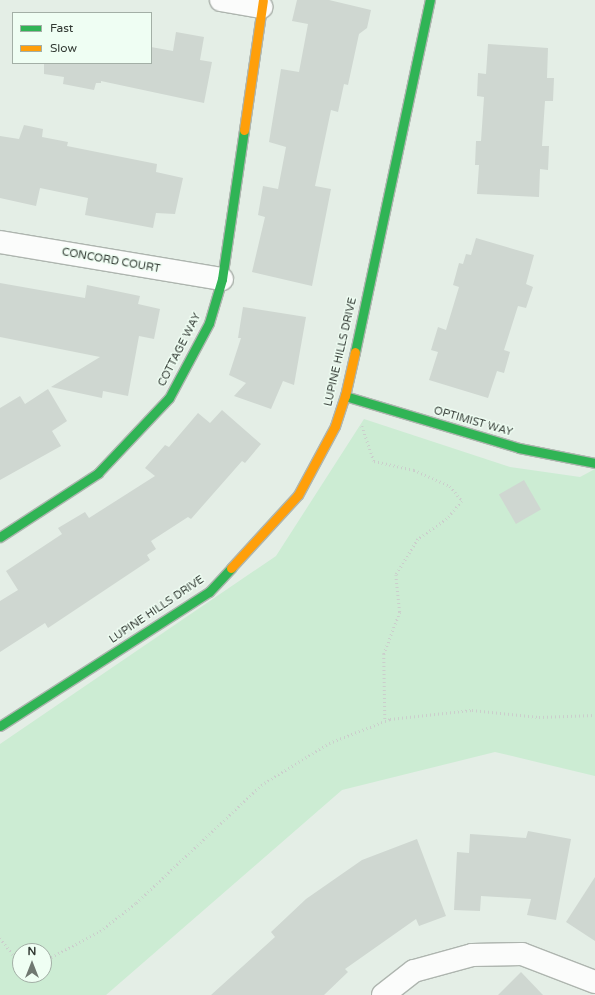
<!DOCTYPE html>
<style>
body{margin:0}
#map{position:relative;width:595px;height:995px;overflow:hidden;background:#e4eee6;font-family:"Varela Round",sans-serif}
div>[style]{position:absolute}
.green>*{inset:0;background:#ccecd3}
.building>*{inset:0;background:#cfd7d1;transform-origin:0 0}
.path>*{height:2.5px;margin-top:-1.25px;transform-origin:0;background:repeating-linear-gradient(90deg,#cbcecc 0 1px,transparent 0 4px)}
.roads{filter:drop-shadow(1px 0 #aeb5af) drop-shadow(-1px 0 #aeb5af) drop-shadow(0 1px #aeb5af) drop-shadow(0 -1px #aeb5af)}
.street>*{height:22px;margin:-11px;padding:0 11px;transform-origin:11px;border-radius:11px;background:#fbfcfb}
.fast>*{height:9px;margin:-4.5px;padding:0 4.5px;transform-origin:4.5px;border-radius:4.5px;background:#30b455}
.slow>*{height:9px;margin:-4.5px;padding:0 4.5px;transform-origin:4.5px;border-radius:4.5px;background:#ff9f0a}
span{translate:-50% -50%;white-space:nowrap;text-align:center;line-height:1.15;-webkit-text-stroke:3px #effef3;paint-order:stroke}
.street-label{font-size:11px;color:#313832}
.legend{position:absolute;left:12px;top:12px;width:140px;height:52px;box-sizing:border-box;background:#effef3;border:1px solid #a3afa6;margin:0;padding:5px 7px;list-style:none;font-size:12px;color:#313832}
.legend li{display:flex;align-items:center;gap:8px;height:20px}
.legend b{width:20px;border:1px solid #a3afa6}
.north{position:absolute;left:12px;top:943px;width:40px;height:40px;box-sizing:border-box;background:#effef3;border:1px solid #a3afa6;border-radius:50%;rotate:0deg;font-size:11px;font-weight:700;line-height:16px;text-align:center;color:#313832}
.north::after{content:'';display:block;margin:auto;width:14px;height:18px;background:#707871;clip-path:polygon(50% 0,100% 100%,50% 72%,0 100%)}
</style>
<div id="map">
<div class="green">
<div style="clip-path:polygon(evenodd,364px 419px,510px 467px,580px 477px,595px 469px,595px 776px,495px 752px,342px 790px,106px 995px,0 995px,0 744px,276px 556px,364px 419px,20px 951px,44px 951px,44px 975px,20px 975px,20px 951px)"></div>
</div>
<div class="building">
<div style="clip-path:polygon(297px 0,329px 0,371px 10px,367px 28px,359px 34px,348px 85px,344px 84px,338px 112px,331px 110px,315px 186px,331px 189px,312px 286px,252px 272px,265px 217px,258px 215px,263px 186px,278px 189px,286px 147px,269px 142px,281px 69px,299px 72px,308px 24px,292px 21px)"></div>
<div style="clip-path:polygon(176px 32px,204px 37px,200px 60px,212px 62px,204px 103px,101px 81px,101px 83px,96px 83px,94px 90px,63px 84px,64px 77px,44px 74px,44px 63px,151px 63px,151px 47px,173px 51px)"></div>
<div style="clip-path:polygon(488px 44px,548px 48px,547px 78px,554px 78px,553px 101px,545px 101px,542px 146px,549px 146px,548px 170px,540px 169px,539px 197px,477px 194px,479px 165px,475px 165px,476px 141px,481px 141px,484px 97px,477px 96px,478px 73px,486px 74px)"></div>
<div style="clip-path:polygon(24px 125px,43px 129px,42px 137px,68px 142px,67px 146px,157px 164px,156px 172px,183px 178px,175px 214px,156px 213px,153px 228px,85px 215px,88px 198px,40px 188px,36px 206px,0 198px,0 136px,19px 139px)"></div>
<div style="clip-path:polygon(476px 238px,534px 255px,526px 284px,533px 287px,526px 308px,518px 306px,504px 350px,510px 352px,504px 373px,497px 371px,488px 398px,429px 380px,438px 352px,431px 350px,438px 327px,446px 330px,459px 287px,453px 285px,459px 263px,463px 264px,466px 254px,471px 255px)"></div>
<div style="clip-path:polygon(0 283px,85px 298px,87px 285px,140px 296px,138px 304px,160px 309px,154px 339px,139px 336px,128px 396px,103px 391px,102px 398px,51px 387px,100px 357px,0 337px)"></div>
<div style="clip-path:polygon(243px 307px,306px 317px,294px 385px,283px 381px,271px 409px,234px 396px,246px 383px,229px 375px,241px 338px,238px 338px)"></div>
<div style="clip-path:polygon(48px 389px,67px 421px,52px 431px,61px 446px,0 480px,0 408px,20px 396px,25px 404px)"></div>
<div style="clip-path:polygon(222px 410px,261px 444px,245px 463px,242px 461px,191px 519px,188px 517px,151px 541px,156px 549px,147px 555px,150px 560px,48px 628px,45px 623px,0 652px,0 601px,18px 590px,6px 571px,62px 534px,58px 528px,85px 512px,89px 518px,155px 476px,145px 468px,165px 445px,169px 447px,198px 413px,210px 423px)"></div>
<div style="left:524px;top:480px;width:34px;height:29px;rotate:60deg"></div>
<div style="clip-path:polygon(528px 831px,571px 839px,556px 920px,527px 915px,531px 899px,481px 896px,480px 911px,454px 910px,457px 852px,469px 853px,470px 834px,526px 838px)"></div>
<div style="clip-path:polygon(417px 839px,446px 916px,419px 926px,416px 919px,345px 969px,348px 972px,324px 995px,211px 995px,275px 937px,271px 932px,306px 899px,362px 860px)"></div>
<div style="clip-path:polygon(595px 877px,595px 941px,566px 922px)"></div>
<div style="clip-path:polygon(521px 972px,543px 995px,498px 995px)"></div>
</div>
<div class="path">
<div style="left:362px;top:426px;width:37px;rotate:71deg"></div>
<div style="left:374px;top:461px;width:41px;rotate:12.7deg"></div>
<div style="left:414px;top:470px;width:39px;rotate:24deg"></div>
<div style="left:450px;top:486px;width:19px;rotate:51deg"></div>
<div style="left:462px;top:501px;width:23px;rotate:130deg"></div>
<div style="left:447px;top:519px;width:35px;rotate:145deg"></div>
<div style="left:418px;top:539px;width:42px;rotate:121.4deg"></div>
<div style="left:396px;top:575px;width:37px;rotate:84deg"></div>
<div style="left:400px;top:612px;width:45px;rotate:110.9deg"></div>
<div style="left:384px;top:654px;width:67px;rotate:89.1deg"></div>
<div style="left:0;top:938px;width:33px;rotate:52deg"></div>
<div style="left:44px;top:961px;width:64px;rotate:-28.2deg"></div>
<div style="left:100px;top:931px;width:46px;rotate:-37.9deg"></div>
<div style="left:136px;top:903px;width:172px;rotate:-43.3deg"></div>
<div style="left:261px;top:785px;width:80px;rotate:-31.7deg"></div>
<div style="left:329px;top:743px;width:66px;rotate:-21.5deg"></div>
<div style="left:390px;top:719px;width:82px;rotate:-6.3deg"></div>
<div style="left:472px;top:710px;width:67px;rotate:6deg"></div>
<div style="left:539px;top:717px;width:56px;rotate:-2deg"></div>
</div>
<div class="roads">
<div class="street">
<div style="left:221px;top:0;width:41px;rotate:9.9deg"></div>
<div style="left:0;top:242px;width:225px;rotate:9.5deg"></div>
<div style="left:383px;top:995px;width:39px;rotate:-38deg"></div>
<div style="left:414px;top:971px;width:60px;rotate:-15.4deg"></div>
<div style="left:472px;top:955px;width:50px;rotate:-1.1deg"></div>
<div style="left:522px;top:954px;width:78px;rotate:21deg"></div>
</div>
<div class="fast">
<div style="left:355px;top:352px;width:360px;rotate:-78deg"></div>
<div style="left:345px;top:396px;width:182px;rotate:16.6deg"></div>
<div style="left:519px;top:448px;width:77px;rotate:11.2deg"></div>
<div style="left:0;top:537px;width:117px;rotate:-33.1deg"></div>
<div style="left:98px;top:473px;width:103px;rotate:-46.6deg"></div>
<div style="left:169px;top:398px;width:85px;rotate:-61.9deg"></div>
<div style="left:209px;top:323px;width:46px;rotate:-73.5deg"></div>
<div style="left:222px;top:279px;width:151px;rotate:-81.6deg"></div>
<div style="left:0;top:726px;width:248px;rotate:-32.7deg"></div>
<div style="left:209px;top:592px;width:33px;rotate:-47deg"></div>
</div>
<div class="slow">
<div style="left:244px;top:130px;width:131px;rotate:-81.7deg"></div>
<div style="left:231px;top:568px;width:99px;rotate:-47.5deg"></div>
<div style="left:298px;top:495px;width:78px;rotate:-61.8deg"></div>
<div style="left:335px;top:426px;width:32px;rotate:-72deg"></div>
<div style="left:345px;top:396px;width:45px;rotate:-77.2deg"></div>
</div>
</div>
<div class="street-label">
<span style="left:111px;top:261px;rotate:10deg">CONCORD COURT</span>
<span style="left:180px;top:350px;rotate:-63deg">COTTAGE WAY</span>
<span style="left:341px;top:352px;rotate:-77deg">LUPINE HILLS DRIVE</span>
<span style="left:473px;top:422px;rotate:16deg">OPTIMIST WAY</span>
<span style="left:157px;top:610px;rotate:-34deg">LUPINE HILLS DRIVE</span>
</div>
<ul class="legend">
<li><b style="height:5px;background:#30b455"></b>Fast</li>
<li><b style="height:5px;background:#ff9f0a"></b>Slow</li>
</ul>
<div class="north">N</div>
</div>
